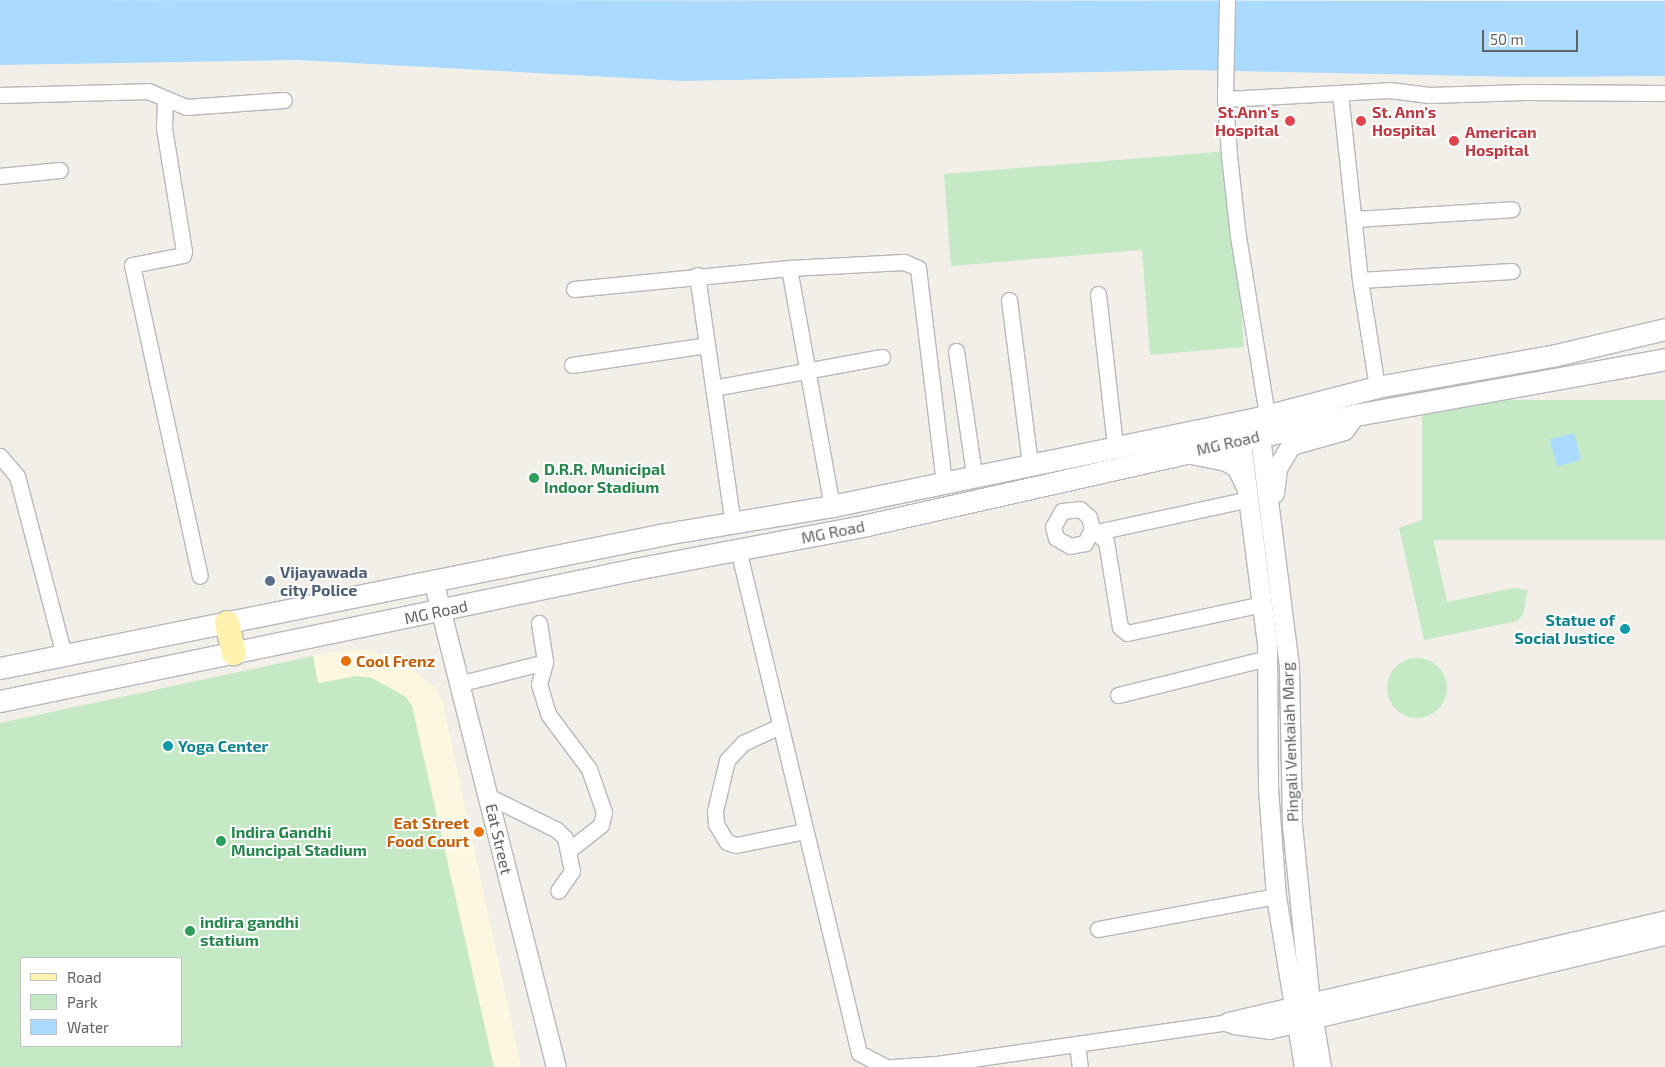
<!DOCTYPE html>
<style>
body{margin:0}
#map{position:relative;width:1665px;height:1067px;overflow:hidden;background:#f1efe8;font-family:"Exo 2",sans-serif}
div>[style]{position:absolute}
.commercial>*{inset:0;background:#fef7e0}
.green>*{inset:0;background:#c5e8c5;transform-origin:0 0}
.round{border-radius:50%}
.water>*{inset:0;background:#aadaff;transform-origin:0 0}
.roads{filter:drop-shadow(1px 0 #b5b8bc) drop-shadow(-1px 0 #b5b8bc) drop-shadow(0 1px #b5b8bc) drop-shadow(0 -1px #b5b8bc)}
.minor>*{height:15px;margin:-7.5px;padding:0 7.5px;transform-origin:7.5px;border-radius:7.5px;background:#fff}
.tertiary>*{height:19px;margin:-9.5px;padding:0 9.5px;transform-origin:9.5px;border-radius:9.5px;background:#fff}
.secondary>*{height:21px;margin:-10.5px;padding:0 10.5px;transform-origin:10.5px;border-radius:10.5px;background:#fff}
.primary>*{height:24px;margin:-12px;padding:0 12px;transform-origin:12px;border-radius:12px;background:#fff2af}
.dots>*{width:14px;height:14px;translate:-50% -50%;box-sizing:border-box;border:2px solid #fff;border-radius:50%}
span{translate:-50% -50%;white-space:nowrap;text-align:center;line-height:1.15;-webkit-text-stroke:4px #fff;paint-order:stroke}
.health-label{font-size:16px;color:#be3a42;font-weight:700}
.right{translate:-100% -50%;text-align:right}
.left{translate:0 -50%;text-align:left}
.street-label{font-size:16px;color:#5f6368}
.leisure-label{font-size:16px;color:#27864d;font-weight:700}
.service-label{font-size:16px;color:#4e5e75;font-weight:700}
.culture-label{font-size:16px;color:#0d838f;font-weight:700}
.food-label{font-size:16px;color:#c56008;font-weight:700}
.legend{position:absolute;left:20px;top:957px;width:162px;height:90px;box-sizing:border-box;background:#fff;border:1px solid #bfc1c3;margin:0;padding:6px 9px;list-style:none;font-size:15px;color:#5f6368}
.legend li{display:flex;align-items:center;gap:10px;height:25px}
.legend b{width:25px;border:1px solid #bfc1c3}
.scale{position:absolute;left:1482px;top:30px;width:96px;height:22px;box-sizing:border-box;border:2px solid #5f6368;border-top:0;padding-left:6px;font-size:15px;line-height:18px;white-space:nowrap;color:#5f6368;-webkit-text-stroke:4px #fff;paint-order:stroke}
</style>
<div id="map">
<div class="commercial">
<div style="clip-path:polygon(349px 650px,367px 650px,400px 661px,435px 687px,442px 700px,521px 1067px,494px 1067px,412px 706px,357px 676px,318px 684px,313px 656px)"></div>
</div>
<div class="green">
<div style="clip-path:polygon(1229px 151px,1244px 347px,1150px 355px,1142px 250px,951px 266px,944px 174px)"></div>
<div style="left:1665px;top:400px;width:140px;height:243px;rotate:90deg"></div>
<div style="clip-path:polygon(1424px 519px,1428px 534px,1432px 534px,1447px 602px,1513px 588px,1528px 590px,1523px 615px,1517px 621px,1424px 640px,1399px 528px)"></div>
<div style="clip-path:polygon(evenodd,313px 656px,318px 683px,357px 676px,372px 678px,406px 697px,412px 706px,494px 1067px,0 1067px,0 723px,313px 656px,21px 958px,181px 958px,181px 1046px,21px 1046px,21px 958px)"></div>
<div class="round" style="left:1387px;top:658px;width:60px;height:60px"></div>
</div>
<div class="water">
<div style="clip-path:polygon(0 0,1665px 1px,1665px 76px,1524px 77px,1186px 70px,683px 81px,298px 60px,0 65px)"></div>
<div style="left:1574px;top:433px;width:28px;height:25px;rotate:75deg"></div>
</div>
<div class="roads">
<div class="minor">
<div style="left:1227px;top:0;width:99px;rotate:91.2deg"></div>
<div style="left:1225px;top:99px;width:56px;rotate:85.9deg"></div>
<div style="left:1229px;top:155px;width:81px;rotate:83.7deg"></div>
<div style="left:1238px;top:236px;width:181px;rotate:80.8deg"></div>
<div style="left:1340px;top:93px;width:188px;rotate:83.9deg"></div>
<div style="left:1360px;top:280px;width:108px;rotate:81deg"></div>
<div style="left:0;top:95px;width:148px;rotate:-1.5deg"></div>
<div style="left:148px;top:91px;width:41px;rotate:22.8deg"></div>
<div style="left:186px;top:107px;width:98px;rotate:-4.1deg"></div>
<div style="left:165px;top:99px;width:29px;rotate:92deg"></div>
<div style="left:164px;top:128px;width:125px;rotate:80.8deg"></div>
<div style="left:184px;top:251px;width:4px;rotate:104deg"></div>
<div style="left:183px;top:255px;width:52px;rotate:168.9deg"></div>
<div style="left:132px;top:265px;width:318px;rotate:77.7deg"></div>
<div style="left:1225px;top:99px;width:164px;rotate:-3.1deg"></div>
<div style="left:1389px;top:90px;width:41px;rotate:7deg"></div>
<div style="left:1430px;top:95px;width:95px;rotate:-1.8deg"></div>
<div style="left:1525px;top:92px;width:140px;rotate:0.4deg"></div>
<div style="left:0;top:176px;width:60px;rotate:-5.7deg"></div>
<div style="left:1355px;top:219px;width:157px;rotate:-3.6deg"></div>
<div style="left:789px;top:268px;width:242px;rotate:79.8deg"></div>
<div style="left:697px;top:275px;width:252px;rotate:81.8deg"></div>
<div style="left:1360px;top:280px;width:152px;rotate:-3.4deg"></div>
<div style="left:574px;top:289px;width:216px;rotate:-5.6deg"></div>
<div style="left:789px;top:268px;width:115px;rotate:-3deg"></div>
<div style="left:904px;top:262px;width:15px;rotate:23deg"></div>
<div style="left:918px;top:268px;width:216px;rotate:83.1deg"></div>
<div style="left:1098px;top:294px;width:153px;rotate:83.6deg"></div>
<div style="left:1009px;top:300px;width:165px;rotate:82.7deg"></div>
<div style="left:956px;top:351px;width:125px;rotate:81.7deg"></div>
<div style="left:572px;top:365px;width:136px;rotate:-8.4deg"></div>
<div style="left:713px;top:388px;width:172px;rotate:-10.4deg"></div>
<div style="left:0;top:456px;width:26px;rotate:50deg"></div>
<div style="left:17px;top:476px;width:185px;rotate:75.3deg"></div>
<div style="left:1092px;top:529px;width:16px;rotate:117deg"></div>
<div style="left:1085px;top:543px;width:15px;rotate:169deg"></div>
<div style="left:1070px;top:546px;width:16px;rotate:-150deg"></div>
<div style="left:1056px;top:538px;width:11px;rotate:-105deg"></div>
<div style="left:1053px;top:527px;width:18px;rotate:-61deg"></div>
<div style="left:1062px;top:511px;width:18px;rotate:-6deg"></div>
<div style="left:1080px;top:509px;width:12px;rotate:42deg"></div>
<div style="left:1089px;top:517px;width:12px;rotate:76deg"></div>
<div style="left:1092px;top:529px;width:18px;rotate:41deg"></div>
<div style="left:1106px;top:541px;width:87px;rotate:80.8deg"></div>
<div style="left:1120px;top:627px;width:9px;rotate:41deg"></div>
<div style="left:1127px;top:633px;width:138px;rotate:-12.1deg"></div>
<div style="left:1097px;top:532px;width:156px;rotate:-12.2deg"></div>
<div style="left:738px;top:549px;width:518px;rotate:76.5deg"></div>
<div style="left:859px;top:1053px;width:31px;rotate:27deg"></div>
<div style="left:539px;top:623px;width:39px;rotate:81deg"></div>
<div style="left:545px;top:662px;width:23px;rotate:105deg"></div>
<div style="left:539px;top:684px;width:31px;rotate:73deg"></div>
<div style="left:548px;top:714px;width:69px;rotate:53.3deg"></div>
<div style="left:589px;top:769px;width:46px;rotate:70.8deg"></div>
<div style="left:604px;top:812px;width:13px;rotate:103deg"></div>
<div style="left:601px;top:825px;width:41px;rotate:142deg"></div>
<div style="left:458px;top:684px;width:90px;rotate:-14.2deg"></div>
<div style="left:1118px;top:695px;width:154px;rotate:-13.9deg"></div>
<div style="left:780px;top:726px;width:41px;rotate:155.3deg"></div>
<div style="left:743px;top:743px;width:23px;rotate:133deg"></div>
<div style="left:727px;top:760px;width:52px;rotate:103.2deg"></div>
<div style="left:715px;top:811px;width:13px;rotate:86deg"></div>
<div style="left:716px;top:824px;width:21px;rotate:59deg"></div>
<div style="left:727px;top:842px;width:9px;rotate:18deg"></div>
<div style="left:736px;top:845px;width:70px;rotate:-11.5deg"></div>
<div style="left:488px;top:796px;width:77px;rotate:26.2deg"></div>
<div style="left:557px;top:830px;width:11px;rotate:45deg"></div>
<div style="left:565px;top:838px;width:34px;rotate:78deg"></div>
<div style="left:572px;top:871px;width:24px;rotate:125deg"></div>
<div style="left:1098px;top:929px;width:181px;rotate:-10.5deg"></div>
<div style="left:1077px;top:1044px;width:23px;rotate:83deg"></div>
<div style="left:892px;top:1067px;width:45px;rotate:-3.8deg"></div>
<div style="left:937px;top:1064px;width:294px;rotate:-8.2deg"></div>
</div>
<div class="tertiary">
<div style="left:1258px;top:421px;width:249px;rotate:82.8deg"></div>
<div style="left:1289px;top:668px;width:157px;rotate:88.9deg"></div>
<div style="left:1292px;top:825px;width:178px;rotate:84.2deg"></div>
<div style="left:1310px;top:1002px;width:66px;rotate:80.4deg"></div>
<div style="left:1239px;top:428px;width:218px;rotate:82.6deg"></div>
<div style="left:1267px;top:644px;width:144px;rotate:89.6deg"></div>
<div style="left:1268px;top:788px;width:108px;rotate:85.8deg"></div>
<div style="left:1276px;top:896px;width:173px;rotate:80.7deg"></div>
<div style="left:1191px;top:454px;width:36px;rotate:11deg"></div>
<div style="left:1226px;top:461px;width:13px;rotate:32deg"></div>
<div style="left:1237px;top:468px;width:19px;rotate:65deg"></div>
<div style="left:1274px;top:493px;width:25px;rotate:-83deg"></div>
<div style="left:1277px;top:468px;width:27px;rotate:-59deg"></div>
<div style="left:1291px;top:445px;width:55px;rotate:-15.8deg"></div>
<div style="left:1344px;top:430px;width:19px;rotate:-54deg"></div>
<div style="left:433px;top:580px;width:502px;rotate:75.83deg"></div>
<div style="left:1228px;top:1022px;width:449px;rotate:-13.1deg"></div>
<div style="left:1234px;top:1024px;width:35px;rotate:8deg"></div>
<div style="left:1269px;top:1029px;width:407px;rotate:-13.4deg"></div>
</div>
<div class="secondary">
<div style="left:0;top:668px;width:678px;rotate:-11.39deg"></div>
<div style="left:665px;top:534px;width:169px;rotate:-9.5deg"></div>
<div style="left:832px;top:506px;width:435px;rotate:-11.7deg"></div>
<div style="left:1258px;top:418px;width:123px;rotate:-14.6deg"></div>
<div style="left:1377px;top:387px;width:182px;rotate:-10.1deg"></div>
<div style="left:1556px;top:355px;width:112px;rotate:-13.4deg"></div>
<div style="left:0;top:701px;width:649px;rotate:-11.74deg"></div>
<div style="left:635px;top:569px;width:236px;rotate:-10.7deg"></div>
<div style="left:867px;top:525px;width:500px;rotate:-12.7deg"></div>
<div style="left:1355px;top:415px;width:315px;rotate:-10.2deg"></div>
</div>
<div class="primary">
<div style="left:227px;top:623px;width:31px;rotate:77deg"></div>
</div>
</div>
<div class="dots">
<div style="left:1290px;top:121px;background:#e0444e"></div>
<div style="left:1361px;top:121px;background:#e0444e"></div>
<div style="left:1454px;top:141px;background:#e0444e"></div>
<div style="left:534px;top:478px;background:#2e9e5b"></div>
<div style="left:270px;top:581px;background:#5c6f8a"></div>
<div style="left:1625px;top:629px;background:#0f9aa8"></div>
<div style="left:346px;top:661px;background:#e8710a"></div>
<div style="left:168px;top:746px;background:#0f9aa8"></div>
<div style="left:479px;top:832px;background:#e8710a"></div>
<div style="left:221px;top:841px;background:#2e9e5b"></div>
<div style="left:190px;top:931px;background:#2e9e5b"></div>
</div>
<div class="health-label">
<span class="right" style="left:1279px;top:121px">St.Ann's<br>Hospital</span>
<span class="left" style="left:1372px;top:121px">St. Ann's<br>Hospital</span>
<span class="left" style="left:1465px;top:141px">American<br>Hospital</span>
</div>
<div class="street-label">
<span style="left:1228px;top:443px;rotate:-13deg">MG Road</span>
<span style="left:833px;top:532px;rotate:-11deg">MG Road</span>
<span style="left:436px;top:612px;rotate:-12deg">MG Road</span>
<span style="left:1290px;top:742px;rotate:-92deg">Pingali Venkaiah Marg</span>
<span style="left:499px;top:839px;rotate:77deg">Eat Street</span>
</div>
<div class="leisure-label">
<span class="left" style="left:544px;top:478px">D.R.R. Municipal<br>Indoor Stadium</span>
<span class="left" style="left:231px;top:841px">Indira Gandhi<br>Muncipal Stadium</span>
<span class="left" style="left:200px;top:931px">indira gandhi<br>statium</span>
</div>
<div class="service-label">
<span class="left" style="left:280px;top:581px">Vijayawada<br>city Police</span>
</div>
<div class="culture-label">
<span class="right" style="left:1615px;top:629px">Statue of<br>Social Justice</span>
<span class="left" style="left:178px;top:746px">Yoga Center</span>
</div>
<div class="food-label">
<span class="left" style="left:356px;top:661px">Cool Frenz</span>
<span class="right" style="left:469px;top:832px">Eat Street<br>Food Court</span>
</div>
<ul class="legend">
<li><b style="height:6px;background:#fff2af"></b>Road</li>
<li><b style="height:14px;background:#c5e8c5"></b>Park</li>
<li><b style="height:14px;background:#aadaff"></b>Water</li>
</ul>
<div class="scale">50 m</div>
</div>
